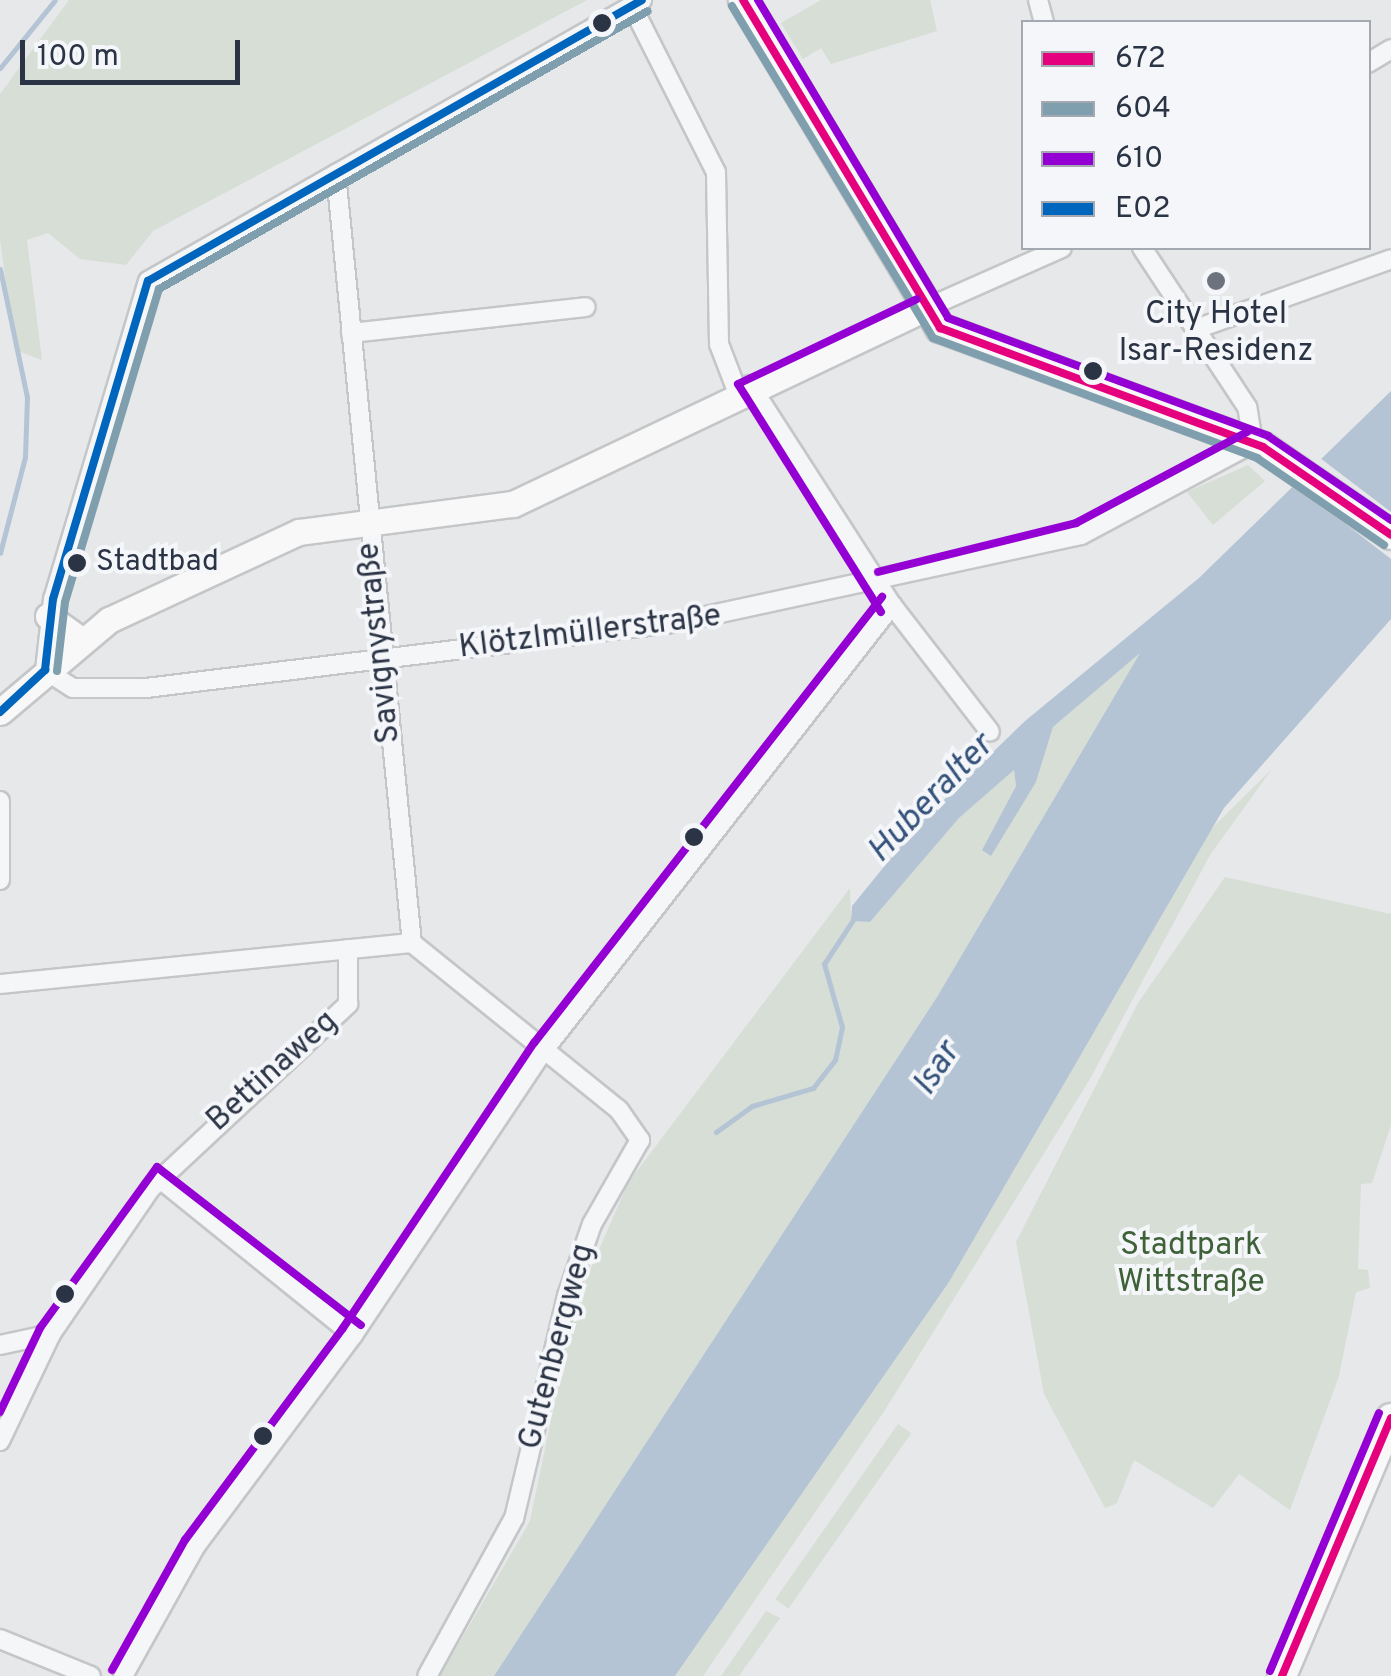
<!DOCTYPE html>
<meta charset="utf-8">
<style>
body{margin:0}
#map{position:relative;width:1391px;height:1676px;overflow:hidden;background:#e6e8ea;font-family:Overpass,sans-serif}
div>[style]{position:absolute}
.green>*{inset:0;background:#d6ded6;transform-origin:0 0}
.water>*{inset:0;background:#b4c4d5}
.pier>*{inset:0;background:#e6e8ea}
.stream>*{height:5px;margin:-2.5px;padding:0 2.5px;transform-origin:2.5px;border-radius:2.5px;background:#b4c4d5}
.roads{filter:drop-shadow(2px 0 #c4c6c8) drop-shadow(-2px 0 #c4c6c8) drop-shadow(0 2px #c4c6c8) drop-shadow(0 -2px #c4c6c8)}
.street>*{height:18px;margin:-9px;padding:0 9px;transform-origin:9px;border-radius:9px;background:#f5f6f7}
.secondary>*{height:25px;margin:-12.5px;padding:0 12.5px;transform-origin:12.5px;border-radius:12.5px;background:#f8f8f8}
.primary>*{height:28px;margin:-14px;padding:0 14px;transform-origin:14px;border-radius:14px;background:#f8f8f8}
.bus-1>*{height:8px;margin:-4px;padding:0 4px;transform-origin:4px;border-radius:4px;background:#e5007d}
.bus-2>*{height:8px;margin:-4px;padding:0 4px;transform-origin:4px;border-radius:4px;background:#809fae}
.bus-3>*{height:8px;margin:-4px;padding:0 4px;transform-origin:4px;border-radius:4px;background:#9400d3}
.bus-4>*{height:8px;margin:-4px;padding:0 4px;transform-origin:4px;border-radius:4px;background:#0065bd}
.dots>*{width:28px;height:28px;translate:-50% -50%;box-sizing:border-box;border:5px solid #f4f6f9;border-radius:50%}
span{translate:-50% -50%;white-space:nowrap;text-align:center;line-height:1.15;-webkit-text-stroke:8px #f4f6f9;paint-order:stroke}
.bus-label{font-size:30px;color:#2b3445}
.left{translate:0 -50%;text-align:left}
.poi-label{font-size:32px;color:#2b3445}
.street-label{font-size:32px;color:#2b3445}
.park-label{font-size:32px;color:#3f6138}
.water-label{font-size:35px;color:#34527a;font-style:italic}
.legend{position:absolute;left:1021px;top:20px;width:350px;height:230px;box-sizing:border-box;background:#f4f6f9;border:2px solid #a4a8b1;margin:0;padding:12px 18px;list-style:none;font-size:30px;color:#2b3445}
.legend li{display:flex;align-items:center;gap:20px;height:50px}
.legend b{width:50px;border:2px solid #a4a8b1}
.scale{position:absolute;left:20px;top:40px;width:220px;height:45px;box-sizing:border-box;border:5px solid #2b3445;border-top:0;padding-left:12px;font-size:30px;line-height:35px;white-space:nowrap;color:#2b3445;-webkit-text-stroke:8px #f4f6f9;paint-order:stroke}
</style>
<div id="map">
<div class="green">
<div style="clip-path:polygon(69px 0,587px 0,153px 231px,126px 265px,80px 259px,48px 233px,27px 240px,42px 360px,15px 350px,0 239px,0 94px)"></div>
<div style="clip-path:polygon(821px 0,930px 0,937px 31px,831px 64px,821px 48px,803px 59px,781px 23px)"></div>
<div style="clip-path:polygon(1248px 465px,1265px 481px,1213px 525px,1187px 492px)"></div>
<div style="clip-path:polygon(1140px 653px,937px 997px,494px 1676px,440px 1676px,530px 1521px,575px 1305px,628px 1183px,850px 888px,851px 921px,870px 922px,959px 818px,1014px 770px,1016px 786px,982px 850px,1036px 782px,1053px 727px)"></div>
<div style="clip-path:polygon(1272px 769px,1210px 855px,1090px 1079px,885px 1410px,703px 1676px,675px 1676px,949px 1282px,1212px 828px)"></div>
<div style="clip-path:polygon(1225px 877px,1391px 914px,1391px 1125px,1372px 1183px,1361px 1184px,1358px 1269px,1368px 1270px,1370px 1288px,1356px 1292px,1339px 1376px,1290px 1510px,1239px 1474px,1213px 1508px,1134px 1460px,1117px 1503px,1105px 1508px,1044px 1394px,1016px 1242px,1138px 1003px)"></div>
<div style="left:898px;top:1424px;width:16px;height:214px;rotate:35deg"></div>
<div style="clip-path:polygon(766px 1611px,780px 1618px,739px 1676px,721px 1676px)"></div>
</div>
<div class="water">
<div style="clip-path:polygon(1391px 391px,1391px 619px,1224px 808px,949px 1282px,675px 1676px,494px 1676px,937px 997px,1140px 653px,1053px 727px,1036px 782px,991px 856px,982px 850px,1016px 786px,1014px 770px,959px 818px,870px 922px,851px 921px,852px 906px,918px 825px,1025px 721px,1199px 578px)"></div>
</div>
<div class="pier">
<div style="clip-path:polygon(1320px 458px,1391px 512px,1391px 559px,1294px 484px)"></div>
</div>
<div class="stream">
<div style="left:0;top:68px;width:87px;rotate:-51deg"></div>
<div style="left:0;top:269px;width:131px;rotate:78.1deg"></div>
<div style="left:27px;top:397px;width:60px;rotate:91.9deg"></div>
<div style="left:25px;top:457px;width:99px;rotate:104.6deg"></div>
<div style="left:716px;top:1132px;width:44px;rotate:-35.8deg"></div>
<div style="left:752px;top:1106px;width:64px;rotate:-16.4deg"></div>
<div style="left:813px;top:1088px;width:36px;rotate:-52deg"></div>
<div style="left:835px;top:1060px;width:34px;rotate:-78deg"></div>
<div style="left:842px;top:1027px;width:66px;rotate:-105.9deg"></div>
<div style="left:824px;top:964px;width:56px;rotate:-56.6deg"></div>
</div>
<div class="roads">
<div class="street">
<div style="left:642px;top:0;width:568px;rotate:150.37deg"></div>
<div style="left:148px;top:281px;width:332px;rotate:106.6deg"></div>
<div style="left:53px;top:599px;width:71px;rotate:96.4deg"></div>
<div style="left:45px;top:670px;width:33px;rotate:33deg"></div>
<div style="left:73px;top:688px;width:73px"></div>
<div style="left:146px;top:688px;width:532px;rotate:-7.02deg"></div>
<div style="left:674px;top:623px;width:416px;rotate:-12.2deg"></div>
<div style="left:1081px;top:535px;width:195px;rotate:-28.1deg"></div>
<div style="left:1253px;top:443px;width:36px;rotate:-99deg"></div>
<div style="left:1247px;top:407px;width:191px;rotate:-123.4deg"></div>
<div style="left:1038px;top:0;width:23px;rotate:75deg"></div>
<div style="left:632px;top:6px;width:186px;rotate:63.2deg"></div>
<div style="left:716px;top:172px;width:172px;rotate:89deg"></div>
<div style="left:719px;top:344px;width:50px;rotate:69deg"></div>
<div style="left:1368px;top:63px;width:27px;rotate:-31deg"></div>
<div style="left:336px;top:174px;width:773px;rotate:84.36deg"></div>
<div style="left:412px;top:943px;width:266px;rotate:38.9deg"></div>
<div style="left:619px;top:1110px;width:37px;rotate:55deg"></div>
<div style="left:640px;top:1140px;width:97px;rotate:119.7deg"></div>
<div style="left:592px;top:1224px;width:76px;rotate:109.1deg"></div>
<div style="left:567px;top:1296px;width:228px;rotate:103.4deg"></div>
<div style="left:514px;top:1518px;width:180px;rotate:118.8deg"></div>
<div style="left:922px;top:310px;width:153px;rotate:-23.9deg"></div>
<div style="left:1196px;top:329px;width:207px;rotate:-19.7deg"></div>
<div style="left:351px;top:333px;width:236px;rotate:-6.3deg"></div>
<div style="left:750px;top:385px;width:262px;rotate:57.2deg"></div>
<div style="left:892px;top:605px;width:160px;rotate:52.3deg"></div>
<div style="left:0;top:801px;width:79px;rotate:90deg"></div>
<div style="left:0;top:984px;width:414px;rotate:-5.7deg"></div>
<div style="left:160px;top:1179px;width:248px;rotate:38.9deg"></div>
<div style="left:0;top:1345px;width:52px;rotate:-12.2deg"></div>
<div style="left:0;top:1441px;width:119px;rotate:-64.5deg"></div>
<div style="left:51px;top:1334px;width:177px;rotate:-55.6deg"></div>
<div style="left:151px;top:1188px;width:270px;rotate:-43deg"></div>
<div style="left:348px;top:1004px;width:55px;rotate:-90deg"></div>
<div style="left:0;top:1639px;width:98px;rotate:22.1deg"></div>
<div style="left:123px;top:1676px;width:148px;rotate:-60.8deg"></div>
<div style="left:195px;top:1547px;width:264px;rotate:-53.3deg"></div>
<div style="left:353px;top:1335px;width:343px;rotate:-56.2deg"></div>
<div style="left:544px;top:1050px;width:565px;rotate:-51.97deg"></div>
</div>
<div class="secondary">
<div style="left:48px;top:616px;width:39px;rotate:36deg"></div>
<div style="left:0;top:712px;width:143px;rotate:-40.2deg"></div>
<div style="left:109px;top:620px;width:209px;rotate:-24.9deg"></div>
<div style="left:299px;top:532px;width:216px;rotate:-7.5deg"></div>
<div style="left:513px;top:504px;width:453px;rotate:-25.4deg"></div>
</div>
<div class="primary">
<div style="left:743px;top:0;width:383px;rotate:59deg"></div>
<div style="left:940px;top:328px;width:344px;rotate:20.2deg"></div>
<div style="left:1263px;top:447px;width:155px;rotate:34.5deg"></div>
<div style="left:1282px;top:1676px;width:280px;rotate:-67.1deg"></div>
</div>
</div>
<div class="bus-1">
<div style="left:743px;top:0;width:383px;rotate:59deg"></div>
<div style="left:940px;top:328px;width:344px;rotate:20.2deg"></div>
<div style="left:1263px;top:447px;width:155px;rotate:34.5deg"></div>
<div style="left:1282px;top:1676px;width:280px;rotate:-67.1deg"></div>
</div>
<div class="bus-2">
<div style="left:732px;top:6px;width:388px;rotate:58.8deg"></div>
<div style="left:933px;top:338px;width:346px;rotate:20.3deg"></div>
<div style="left:1257px;top:458px;width:154px;rotate:34.4deg"></div>
<div style="left:57px;top:671px;width:69px;rotate:-83.4deg"></div>
<div style="left:65px;top:602px;width:327px;rotate:-73.3deg"></div>
<div style="left:159px;top:289px;width:562px;rotate:-29.62deg"></div>
</div>
<div class="bus-3">
<div style="left:758px;top:0;width:370px;rotate:59.1deg"></div>
<div style="left:948px;top:318px;width:341px;rotate:20.2deg"></div>
<div style="left:1268px;top:436px;width:149px;rotate:34.3deg"></div>
<div style="left:878px;top:572px;width:204px;rotate:-13.9deg"></div>
<div style="left:1076px;top:523px;width:194px;rotate:-28deg"></div>
<div style="left:881px;top:612px;width:269px;rotate:-122.1deg"></div>
<div style="left:738px;top:384px;width:198px;rotate:-25.4deg"></div>
<div style="left:0;top:1412px;width:93px;rotate:-64.5deg"></div>
<div style="left:40px;top:1328px;width:199px;rotate:-54deg"></div>
<div style="left:157px;top:1167px;width:258px;rotate:37.8deg"></div>
<div style="left:112px;top:1670px;width:149px;rotate:-60.7deg"></div>
<div style="left:185px;top:1540px;width:264px;rotate:-53.3deg"></div>
<div style="left:343px;top:1328px;width:343px;rotate:-56.2deg"></div>
<div style="left:534px;top:1043px;width:566px;rotate:-52.04deg"></div>
<div style="left:1270px;top:1671px;width:280px;rotate:-67.1deg"></div>
</div>
<div class="bus-4">
<div style="left:0;top:712px;width:62px;rotate:-43deg"></div>
<div style="left:45px;top:670px;width:71px;rotate:-83.6deg"></div>
<div style="left:53px;top:599px;width:332px;rotate:-73.4deg"></div>
<div style="left:148px;top:281px;width:568px;rotate:-29.63deg"></div>
</div>
<div class="dots">
<div style="left:602px;top:23px;background:#2b3445"></div>
<div style="left:1216px;top:281px;background:#6c737f"></div>
<div style="left:1093px;top:371px;background:#2b3445"></div>
<div style="left:77px;top:563px;background:#2b3445"></div>
<div style="left:694px;top:837px;background:#2b3445"></div>
<div style="left:65px;top:1294px;background:#2b3445"></div>
<div style="left:263px;top:1436px;background:#2b3445"></div>
</div>
<div class="bus-label">
<span class="left" style="left:96px;top:563px">Stadtbad</span>
</div>
<div class="poi-label">
<span style="left:1216px;top:334px">City Hotel<br>Isar-Residenz</span>
</div>
<div class="street-label">
<span style="left:590px;top:633px;rotate:-7deg">Klötzlmüllerstraße</span>
<span style="left:380px;top:643px;rotate:-96deg">Savignystraße</span>
<span style="left:273px;top:1072px;rotate:-42deg">Bettinaweg</span>
<span style="left:558px;top:1347px;rotate:-75deg">Gutenbergweg</span>
</div>
<div class="park-label">
<span style="left:1191px;top:1265px">Stadtpark<br>Wittstraße</span>
</div>
<div class="water-label">
<span style="left:931px;top:799px;rotate:-46deg">Huberalter</span>
<span style="left:937px;top:1069px;rotate:-57deg">Isar</span>
</div>
<ul class="legend">
<li><b style="height:12px;background:#e5007d"></b>672</li>
<li><b style="height:12px;background:#809fae"></b>604</li>
<li><b style="height:12px;background:#9400d3"></b>610</li>
<li><b style="height:12px;background:#0065bd"></b>E02</li>
</ul>
<div class="scale">100 m</div>
</div>
